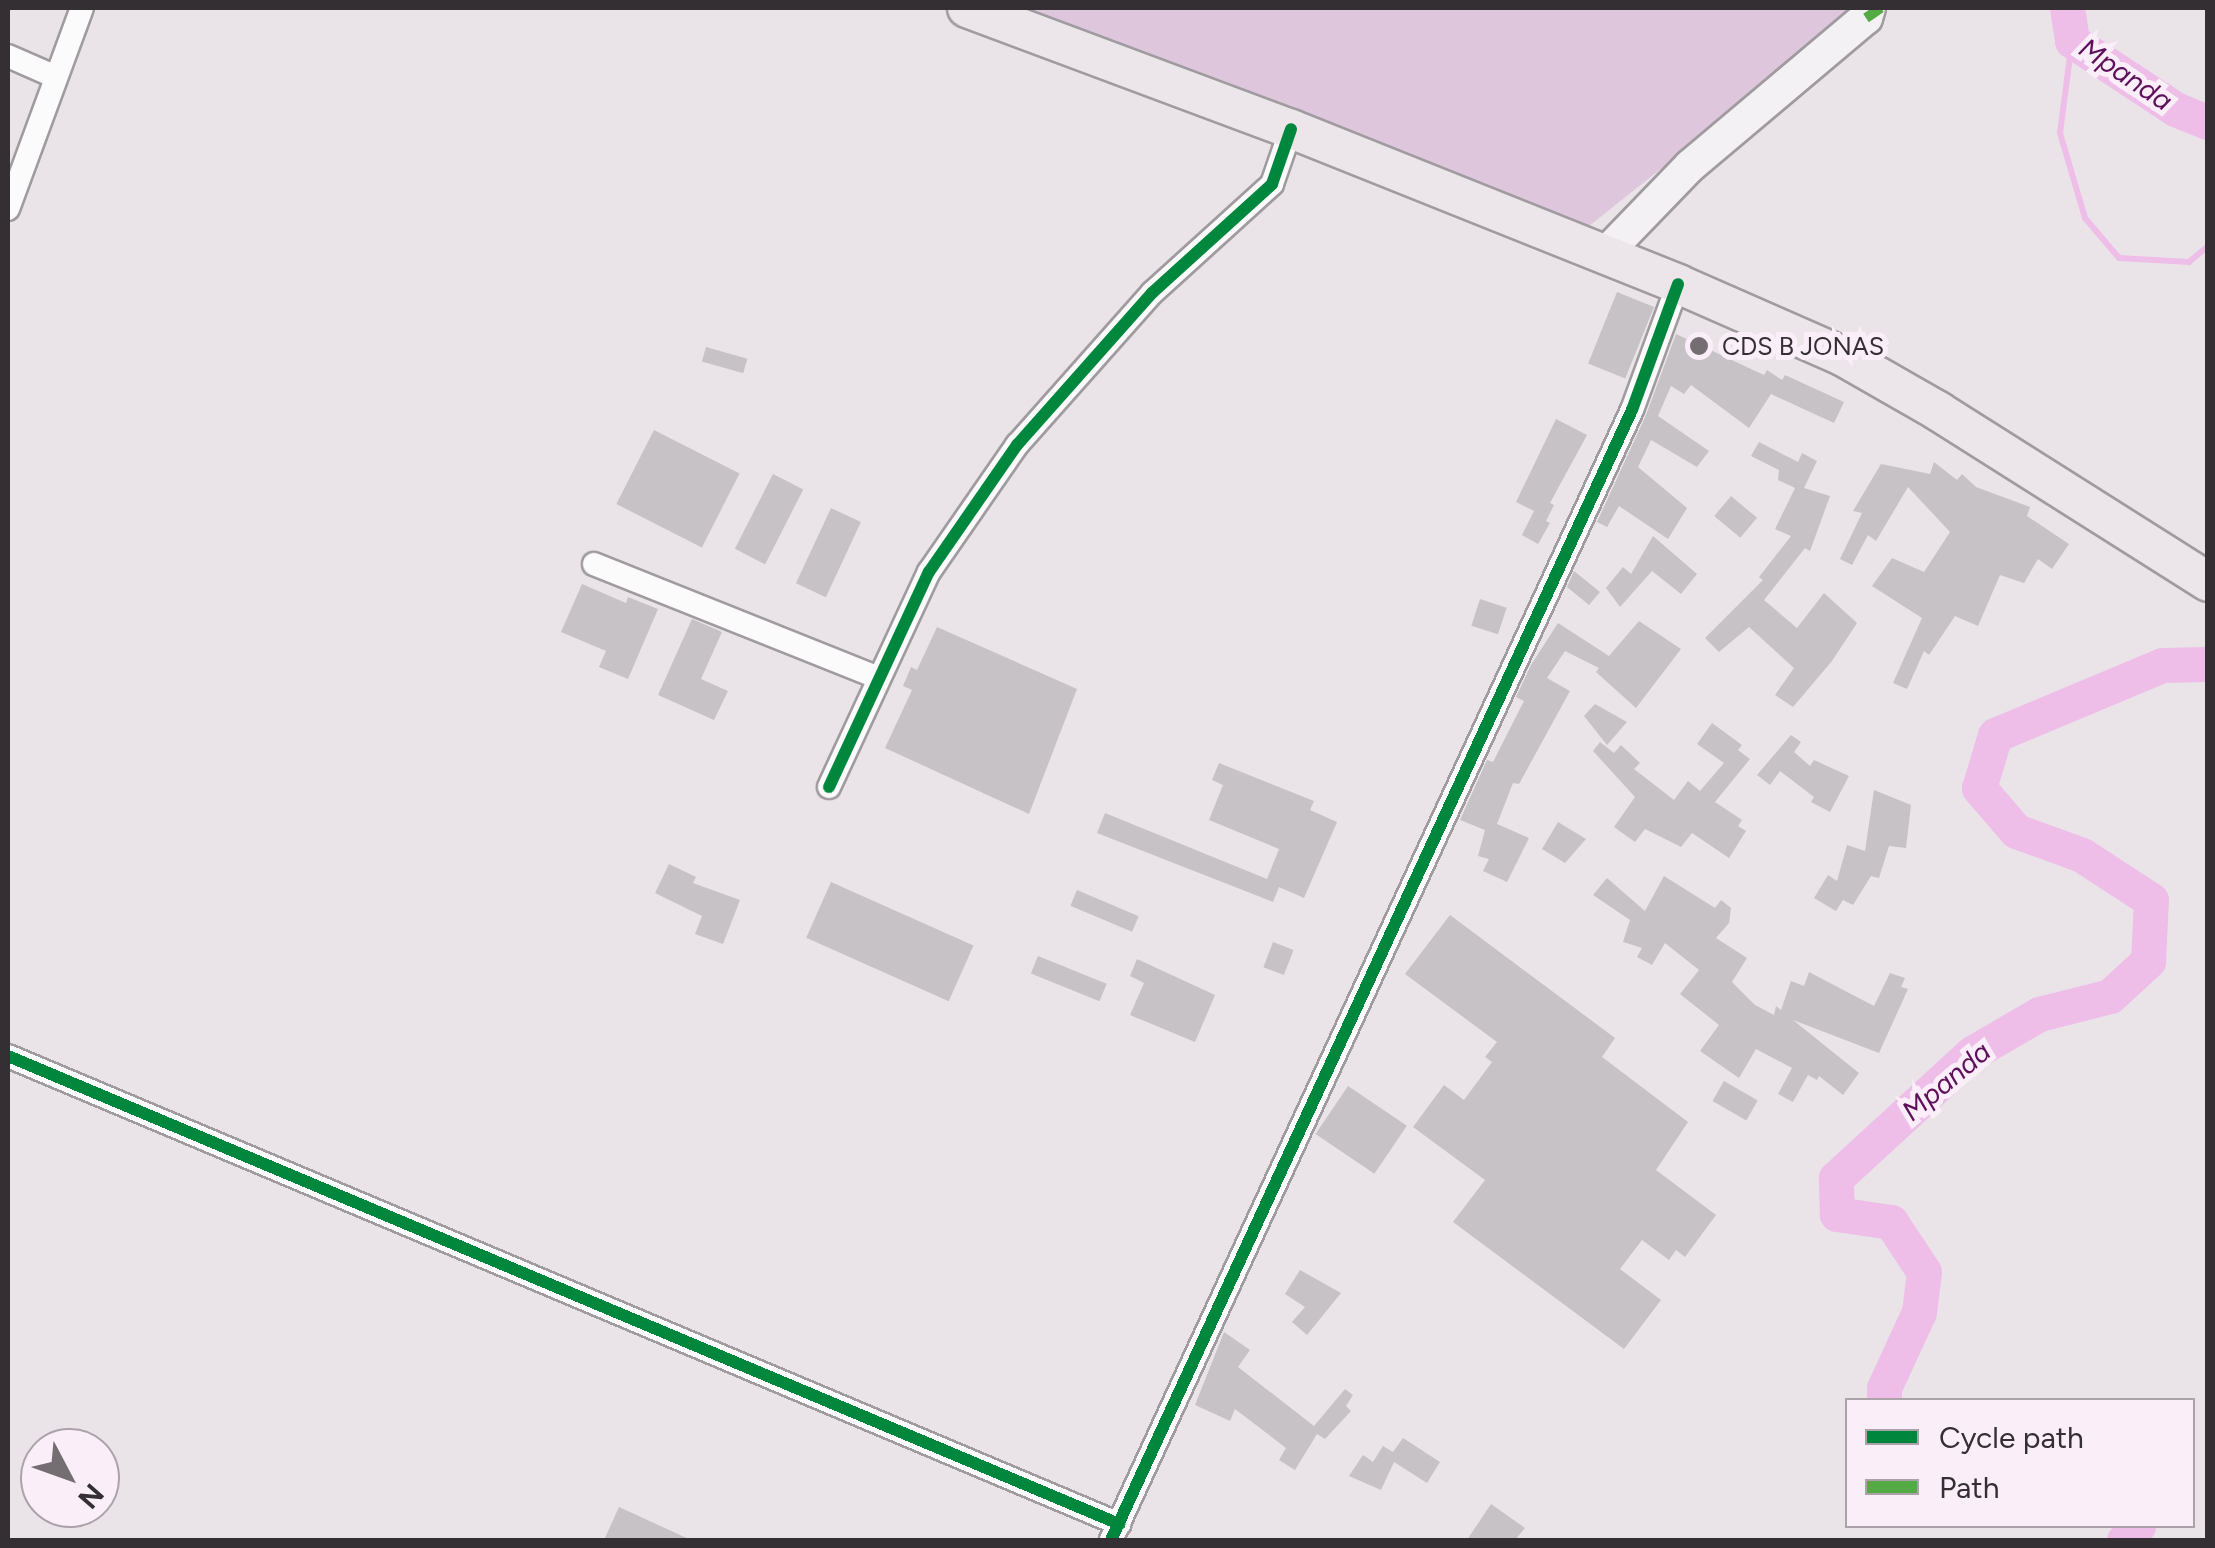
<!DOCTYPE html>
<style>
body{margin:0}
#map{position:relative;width:2215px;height:1548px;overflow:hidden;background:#eae4e9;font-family:Figtree,sans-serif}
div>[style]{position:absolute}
.green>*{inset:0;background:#dec6dc}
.stream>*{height:6px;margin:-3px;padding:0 3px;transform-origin:3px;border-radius:3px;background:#eebee9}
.river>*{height:35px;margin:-17.5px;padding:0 17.5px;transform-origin:17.5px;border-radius:17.5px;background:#eebee9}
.building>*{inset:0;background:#c6c2c6;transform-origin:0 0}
.roads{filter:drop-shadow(2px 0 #a09b9f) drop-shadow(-2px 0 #a09b9f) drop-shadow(0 2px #a09b9f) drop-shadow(0 -2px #a09b9f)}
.street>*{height:22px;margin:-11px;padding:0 11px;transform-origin:11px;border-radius:11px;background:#fcfbfc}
.secondary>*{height:32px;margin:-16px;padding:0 16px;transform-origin:16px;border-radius:16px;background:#f3f1f3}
.primary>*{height:38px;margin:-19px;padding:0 19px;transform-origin:19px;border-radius:19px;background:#ece6eb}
.quiet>*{height:10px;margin-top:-5px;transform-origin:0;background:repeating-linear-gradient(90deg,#54ab45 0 20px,transparent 0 30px)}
.cycleway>*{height:12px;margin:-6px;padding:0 6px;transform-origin:6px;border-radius:6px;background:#00873e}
.dots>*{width:28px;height:28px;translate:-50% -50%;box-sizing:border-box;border:5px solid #faeff9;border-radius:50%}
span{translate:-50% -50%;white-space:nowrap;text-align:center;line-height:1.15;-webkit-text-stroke:10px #faeff9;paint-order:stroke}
.poi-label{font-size:25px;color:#342f33}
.left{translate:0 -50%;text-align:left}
.water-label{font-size:28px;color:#5e105b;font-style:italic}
.frame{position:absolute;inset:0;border:10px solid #342f33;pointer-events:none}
.legend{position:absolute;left:1845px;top:1398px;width:350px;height:130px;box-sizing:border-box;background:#faeff9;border:2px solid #aba2aa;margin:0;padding:12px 18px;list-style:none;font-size:30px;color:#342f33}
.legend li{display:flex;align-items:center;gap:20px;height:50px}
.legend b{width:50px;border:2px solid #aba2aa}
.north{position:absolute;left:20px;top:1428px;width:100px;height:100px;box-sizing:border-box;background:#faeff9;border:2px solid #aba2aa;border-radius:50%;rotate:131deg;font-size:28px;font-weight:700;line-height:40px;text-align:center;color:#342f33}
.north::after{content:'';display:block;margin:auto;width:35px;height:45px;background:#746e73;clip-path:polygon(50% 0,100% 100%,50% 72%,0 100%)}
</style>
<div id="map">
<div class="green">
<div style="clip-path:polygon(1005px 8px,1849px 8px,1849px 19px,1584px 230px)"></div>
</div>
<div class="stream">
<div style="left:2072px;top:41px;width:93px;rotate:97.4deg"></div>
<div style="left:2060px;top:133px;width:89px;rotate:73.6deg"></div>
<div style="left:2085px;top:218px;width:52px;rotate:49.6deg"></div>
<div style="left:2119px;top:258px;width:70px;rotate:3.3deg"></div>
<div style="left:2189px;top:262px;width:25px;rotate:-40deg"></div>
</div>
<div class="river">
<div style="left:2067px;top:8px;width:33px;rotate:81deg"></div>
<div style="left:2072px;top:41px;width:123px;rotate:33.4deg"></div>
<div style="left:2175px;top:109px;width:35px;rotate:22deg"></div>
<div style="left:1884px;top:1400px;width:12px;rotate:-90deg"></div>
<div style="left:1884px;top:1388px;width:84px;rotate:-65.3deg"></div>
<div style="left:1919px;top:1312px;width:40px;rotate:-82.9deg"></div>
<div style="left:1924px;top:1272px;width:60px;rotate:-123.4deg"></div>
<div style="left:1891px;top:1222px;width:55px;rotate:-171.6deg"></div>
<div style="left:1837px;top:1214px;width:36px;rotate:-92deg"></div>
<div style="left:1836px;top:1178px;width:185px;rotate:-42.6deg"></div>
<div style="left:1972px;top:1053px;width:78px;rotate:-30.2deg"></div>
<div style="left:2039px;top:1014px;width:73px;rotate:-14.2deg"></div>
<div style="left:2110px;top:996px;width:52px;rotate:-42.6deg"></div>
<div style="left:2148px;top:961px;width:61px;rotate:-87.2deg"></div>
<div style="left:2151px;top:900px;width:82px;rotate:-146.9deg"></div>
<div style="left:2082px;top:855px;width:70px;rotate:-160deg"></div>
<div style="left:2016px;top:831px;width:57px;rotate:-130.7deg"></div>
<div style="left:1979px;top:788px;width:55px;rotate:-73.2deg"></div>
<div style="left:1995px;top:735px;width:181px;rotate:-22.7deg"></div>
<div style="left:2162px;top:665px;width:46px;rotate:-1.2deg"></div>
<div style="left:2124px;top:1540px;width:20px;rotate:-45deg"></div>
</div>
<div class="building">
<div style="left:1617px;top:292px;width:40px;height:77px;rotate:22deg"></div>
<div style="clip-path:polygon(1676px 334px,1764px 375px,1767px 370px,1782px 380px,1785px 375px,1844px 402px,1834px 423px,1771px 394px,1749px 428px,1691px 385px,1684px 394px,1671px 386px,1658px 416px,1709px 451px,1697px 467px,1651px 440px,1638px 467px,1687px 508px,1668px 539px,1619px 506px,1607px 527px,1597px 522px,1646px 415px)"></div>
<div style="left:706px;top:347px;width:43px;height:15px;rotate:16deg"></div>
<div style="clip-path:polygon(1556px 419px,1587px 435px,1550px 503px,1554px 505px,1546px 521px,1550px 523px,1538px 544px,1522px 535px,1534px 511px,1516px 502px)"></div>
<div style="left:654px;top:430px;width:96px;height:83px;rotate:27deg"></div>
<div style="clip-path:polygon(1759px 442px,1798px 462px,1802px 453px,1817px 461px,1804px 488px,1830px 496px,1810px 551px,1805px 548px,1764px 600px,1797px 628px,1824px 593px,1857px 623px,1832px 661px,1793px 707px,1775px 695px,1794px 668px,1749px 627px,1719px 652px,1705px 638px,1763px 580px,1759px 577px,1791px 536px,1775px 529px,1795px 488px,1778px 480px,1779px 470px,1751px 456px)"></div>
<div style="clip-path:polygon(1934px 462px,1957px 480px,1962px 474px,1976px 487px,2030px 507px,2027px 516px,2069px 544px,2052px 569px,2038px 559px,2024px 583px,2000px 575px,1978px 626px,1955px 616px,1929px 655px,1924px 651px,1907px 689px,1893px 683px,1922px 618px,1872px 586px,1892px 558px,1924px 572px,1950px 532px,1908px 487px,1876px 541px,1868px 535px,1852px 565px,1840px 559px,1862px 513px,1853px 511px,1881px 464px,1930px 474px)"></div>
<div style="left:773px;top:474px;width:34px;height:84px;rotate:27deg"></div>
<div style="left:1731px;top:496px;width:34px;height:26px;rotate:40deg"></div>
<div style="left:831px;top:508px;width:33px;height:83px;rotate:25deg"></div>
<div style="clip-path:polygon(1653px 536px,1697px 574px,1681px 594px,1652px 571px,1620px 607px,1606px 588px,1623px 567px,1631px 574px)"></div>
<div style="clip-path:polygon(1574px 571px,1600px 592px,1589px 605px,1567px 587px)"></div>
<div style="clip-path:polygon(582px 584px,626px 603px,628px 597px,658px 609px,628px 679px,599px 667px,606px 651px,561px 632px)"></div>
<div style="left:1480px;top:599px;width:28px;height:28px;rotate:18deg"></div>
<div style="clip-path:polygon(692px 619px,722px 632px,701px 679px,728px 691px,714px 720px,658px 695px)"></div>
<div style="clip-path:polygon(1639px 621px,1681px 649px,1636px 708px,1596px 672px,1599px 668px,1565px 651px,1547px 678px,1570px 691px,1519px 784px,1513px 783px,1497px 824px,1529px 838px,1507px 882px,1483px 871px,1489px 859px,1478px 856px,1485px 830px,1460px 820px,1487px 760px,1493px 762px,1524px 701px,1516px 697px,1531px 665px,1558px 623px,1609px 656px)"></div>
<div style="clip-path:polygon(937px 627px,1077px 689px,1029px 814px,885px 748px,912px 690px,903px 686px,911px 667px,917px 670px)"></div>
<div style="clip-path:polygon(1595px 704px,1627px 722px,1607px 745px,1584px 716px)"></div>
<div style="clip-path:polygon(1712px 723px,1742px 745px,1738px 750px,1750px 759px,1715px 802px,1742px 820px,1738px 826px,1746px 831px,1729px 858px,1692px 833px,1681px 847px,1645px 829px,1635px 842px,1614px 827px,1635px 797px,1593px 751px,1600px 742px,1614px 753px,1621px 745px,1640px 763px,1634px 769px,1674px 800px,1688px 781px,1700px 791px,1724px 763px,1697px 744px)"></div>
<div style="clip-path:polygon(1791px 735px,1801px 742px,1794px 752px,1810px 766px,1814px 760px,1849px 776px,1830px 812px,1811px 802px,1814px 797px,1780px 771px,1770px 785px,1757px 775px)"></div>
<div style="clip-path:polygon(1219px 763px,1314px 801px,1310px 810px,1337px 822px,1304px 898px,1279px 887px,1273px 902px,1097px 833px,1105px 813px,1267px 879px,1279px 849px,1209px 820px,1223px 785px,1212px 780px)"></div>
<div style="clip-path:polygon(1874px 790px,1911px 805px,1906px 848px,1889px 846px,1879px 878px,1871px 876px,1853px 905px,1843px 900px,1836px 911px,1814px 898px,1828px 875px,1837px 881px,1847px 845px,1865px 851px)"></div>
<div style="clip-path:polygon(1558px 822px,1586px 839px,1565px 863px,1542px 849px)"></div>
<div style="clip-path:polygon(669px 864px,696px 877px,693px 883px,740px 900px,723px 944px,695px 934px,702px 916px,655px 893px)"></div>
<div style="clip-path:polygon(1664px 876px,1715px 908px,1721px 900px,1731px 908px,1729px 923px,1716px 938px,1747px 958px,1732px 982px,1755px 1005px,1774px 1015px,1776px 1006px,1781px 1010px,1791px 981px,1804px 986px,1809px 972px,1874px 1006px,1890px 973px,1905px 978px,1901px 987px,1908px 989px,1879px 1053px,1793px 1020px,1859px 1073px,1843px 1095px,1819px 1076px,1817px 1080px,1808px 1075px,1793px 1102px,1778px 1094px,1792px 1068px,1756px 1049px,1739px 1078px,1700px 1051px,1719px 1025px,1680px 994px,1699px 970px,1665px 943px,1652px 965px,1637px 957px,1642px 948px,1623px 942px,1630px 920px,1593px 895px,1607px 878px,1645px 911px)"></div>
<div style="left:831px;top:882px;width:156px;height:61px;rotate:24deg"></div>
<div style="left:1077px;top:890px;width:67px;height:17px;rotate:23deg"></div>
<div style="clip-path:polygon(1450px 915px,1615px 1038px,1602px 1057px,1688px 1122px,1656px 1170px,1716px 1215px,1685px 1257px,1676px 1250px,1669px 1260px,1642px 1240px,1620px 1269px,1661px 1300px,1624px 1349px,1453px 1222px,1485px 1180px,1413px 1127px,1444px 1085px,1464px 1100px,1492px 1062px,1485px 1057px,1497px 1042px,1405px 974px)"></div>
<div style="left:1273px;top:942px;width:22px;height:27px;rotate:21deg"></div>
<div style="left:1038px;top:956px;width:74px;height:19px;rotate:22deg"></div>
<div style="clip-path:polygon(1137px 959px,1215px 995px,1195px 1042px,1130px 1015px,1144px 983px,1130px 976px)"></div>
<div style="left:1724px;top:1081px;width:39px;height:23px;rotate:30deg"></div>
<div style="left:1348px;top:1086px;width:71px;height:58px;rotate:34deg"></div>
<div style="clip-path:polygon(1300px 1270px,1341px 1293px,1307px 1335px,1292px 1322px,1305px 1307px,1285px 1294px)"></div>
<div style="clip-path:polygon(1224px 1332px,1250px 1350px,1238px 1367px,1314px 1426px,1345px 1389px,1353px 1395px,1346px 1406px,1351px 1411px,1325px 1439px,1317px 1434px,1295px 1470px,1279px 1460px,1286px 1448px,1235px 1409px,1230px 1421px,1195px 1405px)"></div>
<div style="clip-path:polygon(1403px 1438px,1440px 1462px,1427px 1483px,1394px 1462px,1381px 1490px,1349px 1476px,1363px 1455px,1373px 1462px,1383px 1446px,1393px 1452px)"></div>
<div style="clip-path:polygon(1491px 1504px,1525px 1528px,1515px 1540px,1467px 1540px)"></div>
<div style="clip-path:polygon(619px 1507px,691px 1540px,604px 1540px)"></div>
</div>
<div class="roads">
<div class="street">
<div style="left:8px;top:56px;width:52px;rotate:23.6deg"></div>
<div style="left:8px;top:209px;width:214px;rotate:-69.8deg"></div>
<div style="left:594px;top:564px;width:305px;rotate:21.8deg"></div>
<div style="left:829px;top:787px;width:237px;rotate:-65.1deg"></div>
<div style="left:929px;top:572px;width:155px;rotate:-55.3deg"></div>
<div style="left:1017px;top:445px;width:203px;rotate:-48.4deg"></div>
<div style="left:1152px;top:293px;width:162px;rotate:-42.2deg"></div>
<div style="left:1272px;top:184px;width:58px;rotate:-70.9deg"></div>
<div style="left:8px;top:1056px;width:1206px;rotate:22.84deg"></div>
<div style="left:1111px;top:1540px;width:1244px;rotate:-65.25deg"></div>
<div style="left:1632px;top:410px;width:134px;rotate:-69.9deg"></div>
</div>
<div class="secondary">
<div style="left:1605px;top:254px;width:122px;rotate:-46deg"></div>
<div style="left:1690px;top:166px;width:230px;rotate:-40.1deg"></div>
<div style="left:1866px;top:18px;width:10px;rotate:-73deg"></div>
</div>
<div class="primary">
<div style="left:967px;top:8px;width:346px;rotate:20.5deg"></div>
<div style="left:1291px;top:129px;width:417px;rotate:21.8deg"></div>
<div style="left:1678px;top:284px;width:179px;rotate:23.7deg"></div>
<div style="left:1842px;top:356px;width:111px;rotate:29.8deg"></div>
<div style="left:1938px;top:411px;width:320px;rotate:32.3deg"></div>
</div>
</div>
<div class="quiet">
<div style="left:1866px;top:18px;width:18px;rotate:-34deg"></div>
</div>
<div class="cycleway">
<div style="left:829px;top:787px;width:237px;rotate:-65.1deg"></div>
<div style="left:929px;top:572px;width:155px;rotate:-55.3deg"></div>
<div style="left:1017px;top:445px;width:203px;rotate:-48.4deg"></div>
<div style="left:1152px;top:293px;width:162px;rotate:-42.2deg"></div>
<div style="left:1272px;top:184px;width:58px;rotate:-70.9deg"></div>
<div style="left:8px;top:1056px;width:1206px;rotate:22.84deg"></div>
<div style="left:1111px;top:1540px;width:1244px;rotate:-65.25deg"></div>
<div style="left:1632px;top:410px;width:134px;rotate:-69.9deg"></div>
</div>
<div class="dots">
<div style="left:1699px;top:346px;background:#746e73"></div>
</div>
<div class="poi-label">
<span class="left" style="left:1722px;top:346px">CDS B JONAS</span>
</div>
<div class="water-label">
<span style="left:2126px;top:74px;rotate:34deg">Mpanda</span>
<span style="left:1946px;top:1081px;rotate:-40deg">Mpanda</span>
</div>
<div class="frame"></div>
<ul class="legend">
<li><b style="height:12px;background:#00873e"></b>Cycle path</li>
<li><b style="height:12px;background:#54ab45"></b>Path</li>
</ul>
<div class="north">N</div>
</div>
